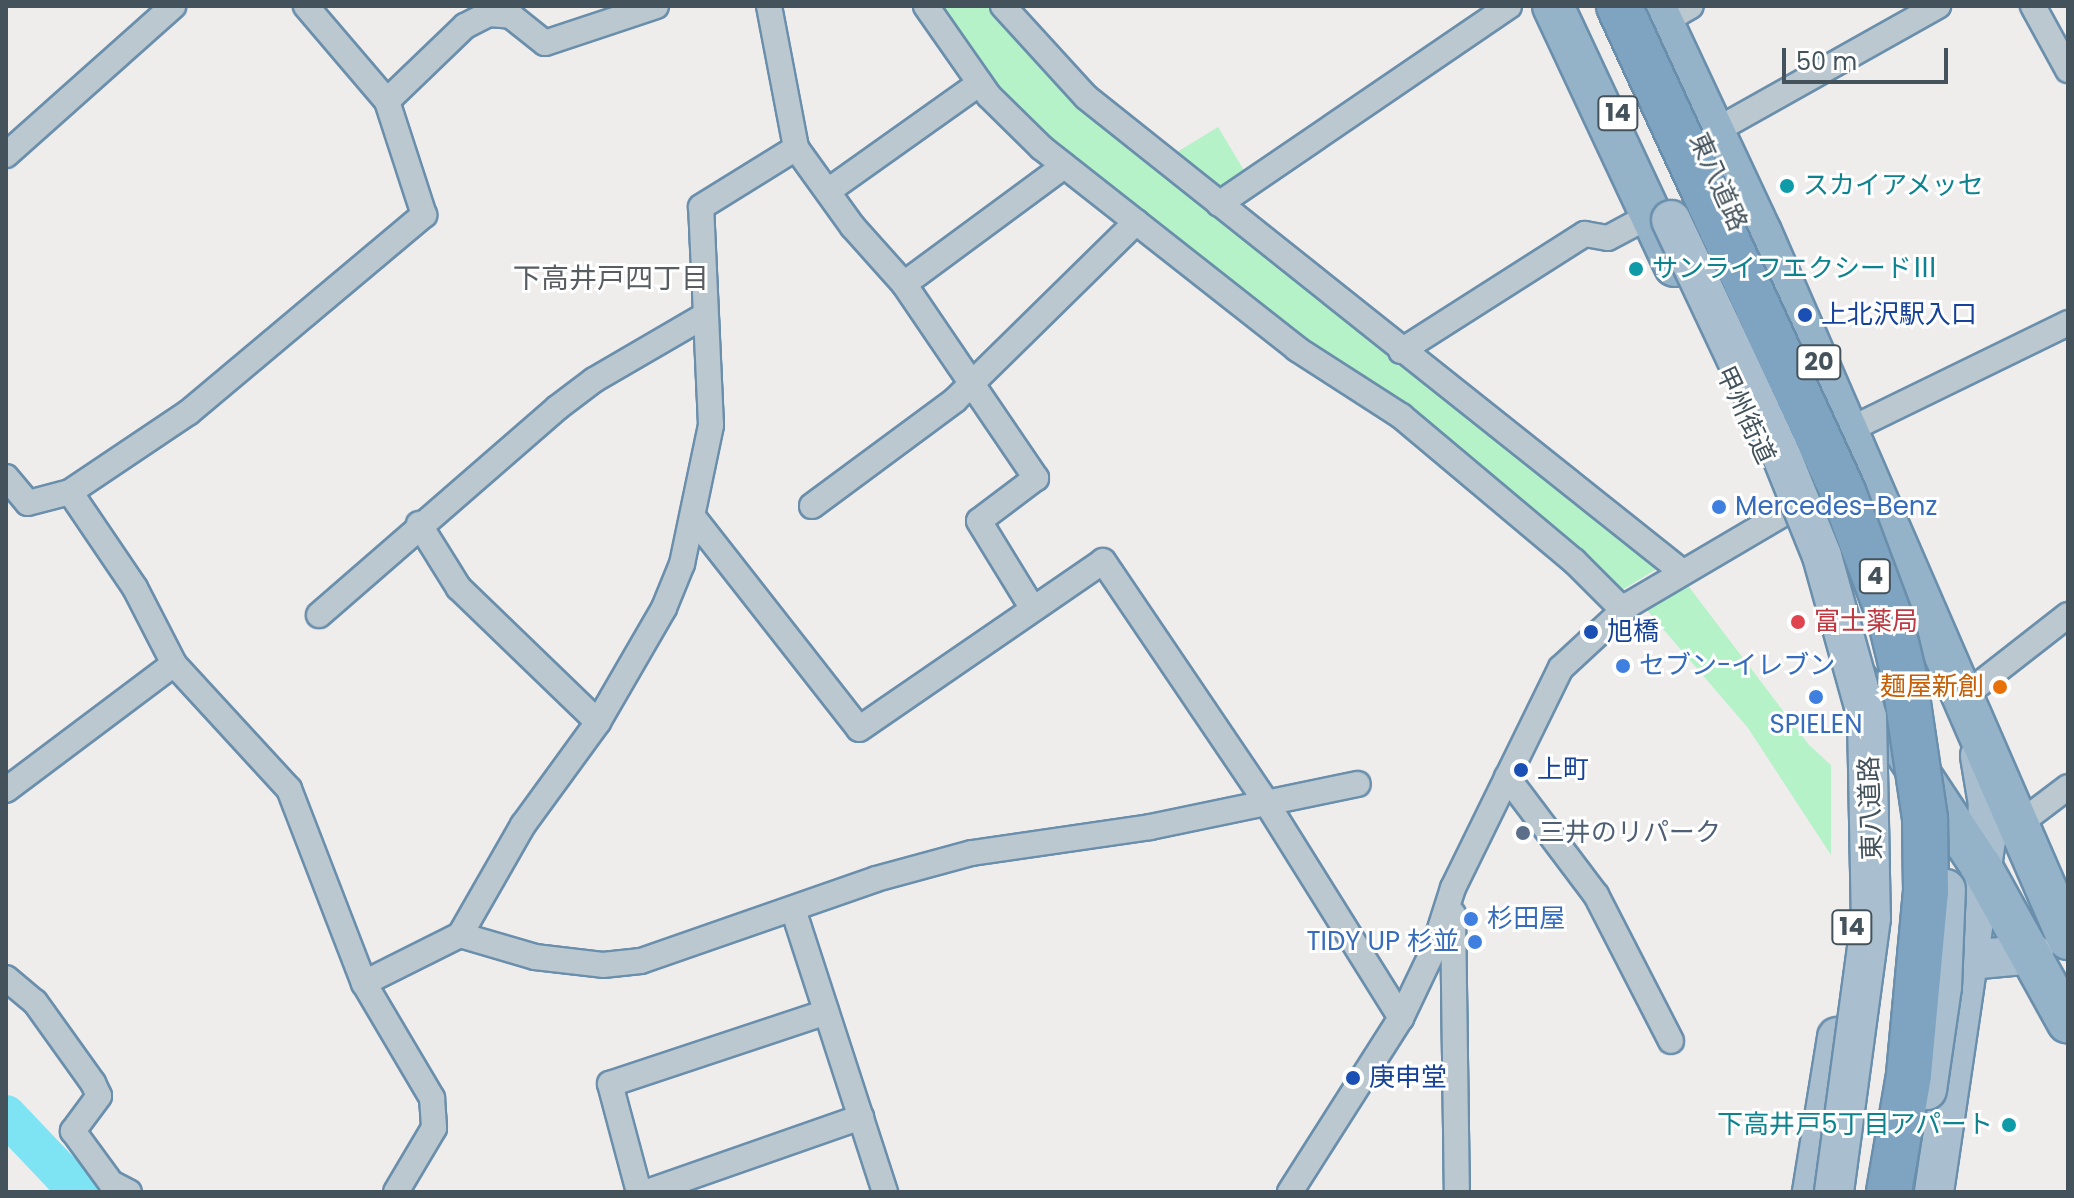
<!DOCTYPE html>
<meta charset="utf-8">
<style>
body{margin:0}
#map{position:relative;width:2074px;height:1198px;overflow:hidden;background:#efecec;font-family:Poppins,"Noto Sans JP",sans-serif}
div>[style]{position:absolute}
.green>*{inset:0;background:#b5f2c8}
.river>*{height:40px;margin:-20px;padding:0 20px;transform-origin:20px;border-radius:20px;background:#7ee4f4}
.roads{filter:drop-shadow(2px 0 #6a8fac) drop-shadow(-2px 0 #6a8fac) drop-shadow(0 2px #6a8fac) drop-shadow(0 -2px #6a8fac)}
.minor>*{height:24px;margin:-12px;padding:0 12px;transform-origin:12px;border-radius:12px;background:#bbc8d0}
.primary>*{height:38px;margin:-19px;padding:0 19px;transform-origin:19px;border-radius:19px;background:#a9bfcf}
.trunk>*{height:40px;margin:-20px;padding:0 20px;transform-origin:20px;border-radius:20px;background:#94b2c8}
.bridges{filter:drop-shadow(2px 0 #6a8fac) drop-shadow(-2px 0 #6a8fac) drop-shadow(0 2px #6a8fac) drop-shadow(0 -2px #6a8fac)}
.primary-bridge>*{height:38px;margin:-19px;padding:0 19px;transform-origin:19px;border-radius:19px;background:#a9bfcf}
.motorway-bridge>*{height:44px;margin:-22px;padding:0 22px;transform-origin:22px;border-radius:22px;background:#7fa4c1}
.dots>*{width:22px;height:22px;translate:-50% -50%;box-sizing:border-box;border:4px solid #fff;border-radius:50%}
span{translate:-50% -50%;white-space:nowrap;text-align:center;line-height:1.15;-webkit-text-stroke:6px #fff;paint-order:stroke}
.shield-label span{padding:2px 6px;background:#fff;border:2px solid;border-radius:6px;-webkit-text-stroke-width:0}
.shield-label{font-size:24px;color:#43525b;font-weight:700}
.street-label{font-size:26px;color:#43525b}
.culture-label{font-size:26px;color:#0d838f}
.left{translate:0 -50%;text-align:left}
.right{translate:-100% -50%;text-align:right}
.transit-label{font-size:26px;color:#164399}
.shop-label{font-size:26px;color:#366cbe}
.health-label{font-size:26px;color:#be3a42}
.food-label{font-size:26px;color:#c56008}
.service-label{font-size:26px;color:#4e5e75}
.neighbourhood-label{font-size:28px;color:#585d62}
.frame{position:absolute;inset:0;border:8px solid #43525b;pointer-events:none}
.scale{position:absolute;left:1782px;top:48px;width:166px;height:36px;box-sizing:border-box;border:4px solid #43525b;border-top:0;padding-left:10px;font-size:24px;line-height:28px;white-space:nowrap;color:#43525b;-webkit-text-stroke:6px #fff;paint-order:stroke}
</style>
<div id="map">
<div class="green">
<div style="clip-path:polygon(936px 6px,995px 6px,1039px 60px,1353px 327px,1660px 567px,1622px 590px,1383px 396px,1297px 339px,1002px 96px)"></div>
<div style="clip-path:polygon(1218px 127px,1248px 177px,1220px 197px,1169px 157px)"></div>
<div style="clip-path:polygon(1686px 583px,1809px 745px,1831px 765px,1831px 855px,1748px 728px,1646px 609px)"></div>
</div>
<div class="river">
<div style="left:6px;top:1115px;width:106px;rotate:46.5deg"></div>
</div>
<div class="roads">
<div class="minor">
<div style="left:508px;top:6px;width:10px;rotate:73deg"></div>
<div style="left:511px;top:16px;width:43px;rotate:38.5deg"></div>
<div style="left:545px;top:43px;width:117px;rotate:-18.4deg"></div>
<div style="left:769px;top:6px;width:145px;rotate:79.2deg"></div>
<div style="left:796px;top:148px;width:97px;rotate:54.2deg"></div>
<div style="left:853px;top:227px;width:76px;rotate:48.2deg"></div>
<div style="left:904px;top:284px;width:235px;rotate:55.8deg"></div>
<div style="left:1036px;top:478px;width:71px;rotate:143deg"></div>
<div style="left:979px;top:521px;width:103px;rotate:58.5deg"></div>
<div style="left:926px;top:6px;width:110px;rotate:55deg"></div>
<div style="left:989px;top:96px;width:74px;rotate:44.5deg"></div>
<div style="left:1042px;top:148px;width:325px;rotate:38.2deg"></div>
<div style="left:1297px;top:349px;width:124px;rotate:32.8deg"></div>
<div style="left:1401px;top:416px;width:226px;rotate:40deg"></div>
<div style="left:1574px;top:561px;width:69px;rotate:45deg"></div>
<div style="left:1003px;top:6px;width:123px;rotate:47.6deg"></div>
<div style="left:1086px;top:97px;width:761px;rotate:38.54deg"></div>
<div style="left:2033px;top:6px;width:73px;rotate:61.3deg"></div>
<div style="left:1663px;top:22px;width:32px;rotate:-30deg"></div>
<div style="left:387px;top:101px;width:108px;rotate:-43.9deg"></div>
<div style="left:465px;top:26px;width:27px;rotate:-27deg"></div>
<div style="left:489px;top:14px;width:22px;rotate:5deg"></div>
<div style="left:1715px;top:131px;width:256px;rotate:-29.3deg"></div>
<div style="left:6px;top:155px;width:224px;rotate:-41.7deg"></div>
<div style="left:828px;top:191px;width:186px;rotate:-35.4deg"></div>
<div style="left:1219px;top:204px;width:351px;rotate:-34.3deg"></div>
<div style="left:904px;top:284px;width:199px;rotate:-36.4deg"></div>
<div style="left:1401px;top:351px;width:218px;rotate:-32.5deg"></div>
<div style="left:1585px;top:234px;width:23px;rotate:10deg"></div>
<div style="left:1608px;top:238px;width:49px;rotate:-28.1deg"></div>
<div style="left:1849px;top:430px;width:244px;rotate:-26deg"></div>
<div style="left:6px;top:477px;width:34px;rotate:50deg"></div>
<div style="left:28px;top:503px;width:43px;rotate:-14.7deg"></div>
<div style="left:70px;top:492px;width:143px;rotate:-33.9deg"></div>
<div style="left:189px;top:412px;width:307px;rotate:-40deg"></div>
<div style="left:424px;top:215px;width:120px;rotate:-108deg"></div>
<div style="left:387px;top:101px;width:125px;rotate:-130.5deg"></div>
<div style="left:70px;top:492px;width:116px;rotate:55.9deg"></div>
<div style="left:135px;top:588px;width:85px;rotate:62.8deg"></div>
<div style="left:174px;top:664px;width:170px;rotate:47.4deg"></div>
<div style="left:289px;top:789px;width:208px;rotate:68.9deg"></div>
<div style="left:364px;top:983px;width:134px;rotate:59.4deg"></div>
<div style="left:432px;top:1098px;width:30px;rotate:86deg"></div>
<div style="left:434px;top:1128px;width:74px;rotate:120.7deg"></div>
<div style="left:812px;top:506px;width:178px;rotate:-36.5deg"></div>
<div style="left:955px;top:400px;width:254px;rotate:-44.5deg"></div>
<div style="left:693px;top:517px;width:269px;rotate:51.9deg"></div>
<div style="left:859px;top:729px;width:296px;rotate:-34.5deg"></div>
<div style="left:1103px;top:561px;width:291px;rotate:55.9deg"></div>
<div style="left:1266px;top:802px;width:255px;rotate:58deg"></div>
<div style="left:419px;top:524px;width:75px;rotate:58deg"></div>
<div style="left:459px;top:588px;width:193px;rotate:44deg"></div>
<div style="left:319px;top:615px;width:315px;rotate:-41deg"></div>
<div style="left:557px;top:408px;width:46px;rotate:-37.1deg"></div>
<div style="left:594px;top:380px;width:127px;rotate:-30.2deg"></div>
<div style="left:1963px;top:697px;width:133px;rotate:-38deg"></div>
<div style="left:1507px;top:777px;width:148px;rotate:53deg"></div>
<div style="left:1596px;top:895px;width:164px;rotate:62.8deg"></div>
<div style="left:6px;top:790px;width:210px;rotate:-36.9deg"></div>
<div style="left:2019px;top:824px;width:61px;rotate:-37.1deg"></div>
<div style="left:793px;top:909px;width:298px;rotate:72deg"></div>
<div style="left:1453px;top:914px;width:278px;rotate:89.2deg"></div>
<div style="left:460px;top:935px;width:78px;rotate:16.3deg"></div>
<div style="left:535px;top:957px;width:68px;rotate:6.7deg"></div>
<div style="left:603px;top:965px;width:38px;rotate:-6deg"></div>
<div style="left:641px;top:961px;width:249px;rotate:-19.2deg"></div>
<div style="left:876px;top:879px;width:99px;rotate:-15.2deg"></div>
<div style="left:972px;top:853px;width:180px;rotate:-8.3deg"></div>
<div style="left:1150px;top:827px;width:212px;rotate:-11.7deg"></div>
<div style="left:6px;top:978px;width:38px;rotate:40deg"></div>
<div style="left:35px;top:1002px;width:100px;rotate:54.4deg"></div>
<div style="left:93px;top:1083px;width:14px;rotate:65deg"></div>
<div style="left:99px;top:1096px;width:44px;rotate:126.6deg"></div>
<div style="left:73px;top:1131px;width:64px;rotate:53.8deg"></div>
<div style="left:111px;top:1183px;width:20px;rotate:27deg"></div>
<div style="left:364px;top:983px;width:107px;rotate:-26.6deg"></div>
<div style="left:460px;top:935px;width:127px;rotate:-60.2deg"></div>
<div style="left:523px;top:825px;width:127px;rotate:-53.9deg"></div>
<div style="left:598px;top:722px;width:132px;rotate:-59.9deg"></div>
<div style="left:664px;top:608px;width:48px;rotate:-67.8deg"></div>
<div style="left:682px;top:564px;width:142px;rotate:-78.2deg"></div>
<div style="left:711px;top:425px;width:218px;rotate:-92.6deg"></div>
<div style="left:701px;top:207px;width:112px;rotate:-31.8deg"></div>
<div style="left:639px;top:1192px;width:112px;rotate:-105deg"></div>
<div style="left:610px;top:1084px;width:228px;rotate:-18.4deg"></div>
<div style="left:647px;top:1192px;width:227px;rotate:-19.3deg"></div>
<div style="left:1290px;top:1192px;width:206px;rotate:-57.5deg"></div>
<div style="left:1401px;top:1018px;width:74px;rotate:-64.5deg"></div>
<div style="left:1433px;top:951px;width:66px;rotate:-72.4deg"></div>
<div style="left:1453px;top:888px;width:245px;rotate:-63.9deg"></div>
<div style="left:1561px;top:668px;width:94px;rotate:-42.8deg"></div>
<div style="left:1630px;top:604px;width:211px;rotate:-30.5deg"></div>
</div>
<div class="primary">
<div style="left:1969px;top:960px;width:65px;rotate:-5.3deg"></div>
<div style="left:1812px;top:1192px;width:157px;rotate:-80.8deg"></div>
<div style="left:1934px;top:1192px;width:356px;rotate:-81.6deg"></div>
<div style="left:1986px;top:840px;width:36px;rotate:-87deg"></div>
<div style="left:1988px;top:804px;width:49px;rotate:-99.5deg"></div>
</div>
<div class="trunk">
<div style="left:1553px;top:6px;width:287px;rotate:64.9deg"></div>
<div style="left:1655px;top:6px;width:250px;rotate:64.9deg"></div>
<div style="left:1761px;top:232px;width:771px;rotate:66.53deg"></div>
<div style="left:1859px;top:682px;width:221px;rotate:56.5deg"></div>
<div style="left:1981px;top:866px;width:179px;rotate:61deg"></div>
</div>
</div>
<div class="bridges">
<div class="primary-bridge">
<div style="left:1671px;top:220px;width:251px;rotate:64.8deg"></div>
<div style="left:1778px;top:447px;width:118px;rotate:68deg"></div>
<div style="left:1822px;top:556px;width:167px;rotate:74.4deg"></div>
<div style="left:1867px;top:717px;width:201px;rotate:88.9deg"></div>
<div style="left:1871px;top:918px;width:276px;rotate:97.7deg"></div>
<div style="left:1927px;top:1090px;width:104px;rotate:-81.7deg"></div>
<div style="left:1942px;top:987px;width:98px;rotate:-87.7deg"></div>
</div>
<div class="motorway-bridge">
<div style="left:1619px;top:6px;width:535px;rotate:65.25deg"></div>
<div style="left:1843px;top:492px;width:134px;rotate:69.5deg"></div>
<div style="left:1890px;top:618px;width:60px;rotate:76.4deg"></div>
<div style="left:1904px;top:676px;width:145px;rotate:81.6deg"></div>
<div style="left:1925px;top:819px;width:72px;rotate:89.2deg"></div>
<div style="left:1926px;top:891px;width:185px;rotate:95.3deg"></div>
<div style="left:1909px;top:1075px;width:119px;rotate:99.7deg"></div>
</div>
</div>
<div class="dots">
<div style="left:1787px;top:186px;background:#0f9aa8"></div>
<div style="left:1636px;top:269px;background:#0f9aa8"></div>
<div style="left:1805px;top:315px;background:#1a4fb4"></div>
<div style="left:1719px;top:507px;background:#3f7fe0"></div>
<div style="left:1798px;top:622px;background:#e0444e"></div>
<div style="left:1591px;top:632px;background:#1a4fb4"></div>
<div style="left:1623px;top:666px;background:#3f7fe0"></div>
<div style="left:2000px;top:687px;background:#e8710a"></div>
<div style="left:1816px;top:697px;background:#3f7fe0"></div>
<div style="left:1521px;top:770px;background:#1a4fb4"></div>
<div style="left:1523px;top:833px;background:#5c6f8a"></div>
<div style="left:1471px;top:919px;background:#3f7fe0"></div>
<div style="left:1475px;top:942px;background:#3f7fe0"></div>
<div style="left:1353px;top:1078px;background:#1a4fb4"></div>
<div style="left:2009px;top:1125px;background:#0f9aa8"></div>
</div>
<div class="shield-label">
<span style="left:1618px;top:113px">14</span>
<span style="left:1819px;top:362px">20</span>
<span style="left:1875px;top:576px">4</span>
<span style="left:1852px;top:927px">14</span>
</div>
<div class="street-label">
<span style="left:1718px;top:182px;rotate:66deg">東八道路</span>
<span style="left:1745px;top:415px;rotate:65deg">甲州街道</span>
<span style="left:1871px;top:808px;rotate:-92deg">東八道路</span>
</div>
<div class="culture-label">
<span class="left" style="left:1803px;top:186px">スカイアメッセ</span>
<span class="left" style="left:1652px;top:269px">サンライフエクシードⅢ</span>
<span class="right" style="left:1993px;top:1125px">下高井戸5丁目アパート</span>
</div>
<div class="transit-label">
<span class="left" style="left:1821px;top:315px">上北沢駅入口</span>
<span class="left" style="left:1607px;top:632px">旭橋</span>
<span class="left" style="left:1537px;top:770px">上町</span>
<span class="left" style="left:1369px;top:1078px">庚申堂</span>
</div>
<div class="shop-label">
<span class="left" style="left:1735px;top:507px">Mercedes-Benz</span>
<span class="left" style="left:1639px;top:666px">セブン-イレブン</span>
<span style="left:1816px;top:725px">SPIELEN</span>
<span class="left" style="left:1487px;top:919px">杉田屋</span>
<span class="right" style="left:1459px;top:942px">TIDY UP 杉並</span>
</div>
<div class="health-label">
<span class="left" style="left:1814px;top:622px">富士薬局</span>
</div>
<div class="food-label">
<span class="right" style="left:1984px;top:687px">麺屋新創</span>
</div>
<div class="service-label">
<span class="left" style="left:1539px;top:833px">三井のリパーク</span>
</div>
<div class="neighbourhood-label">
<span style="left:611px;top:279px">下高井戸四丁目</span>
</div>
<div class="frame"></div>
<div class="scale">50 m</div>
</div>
